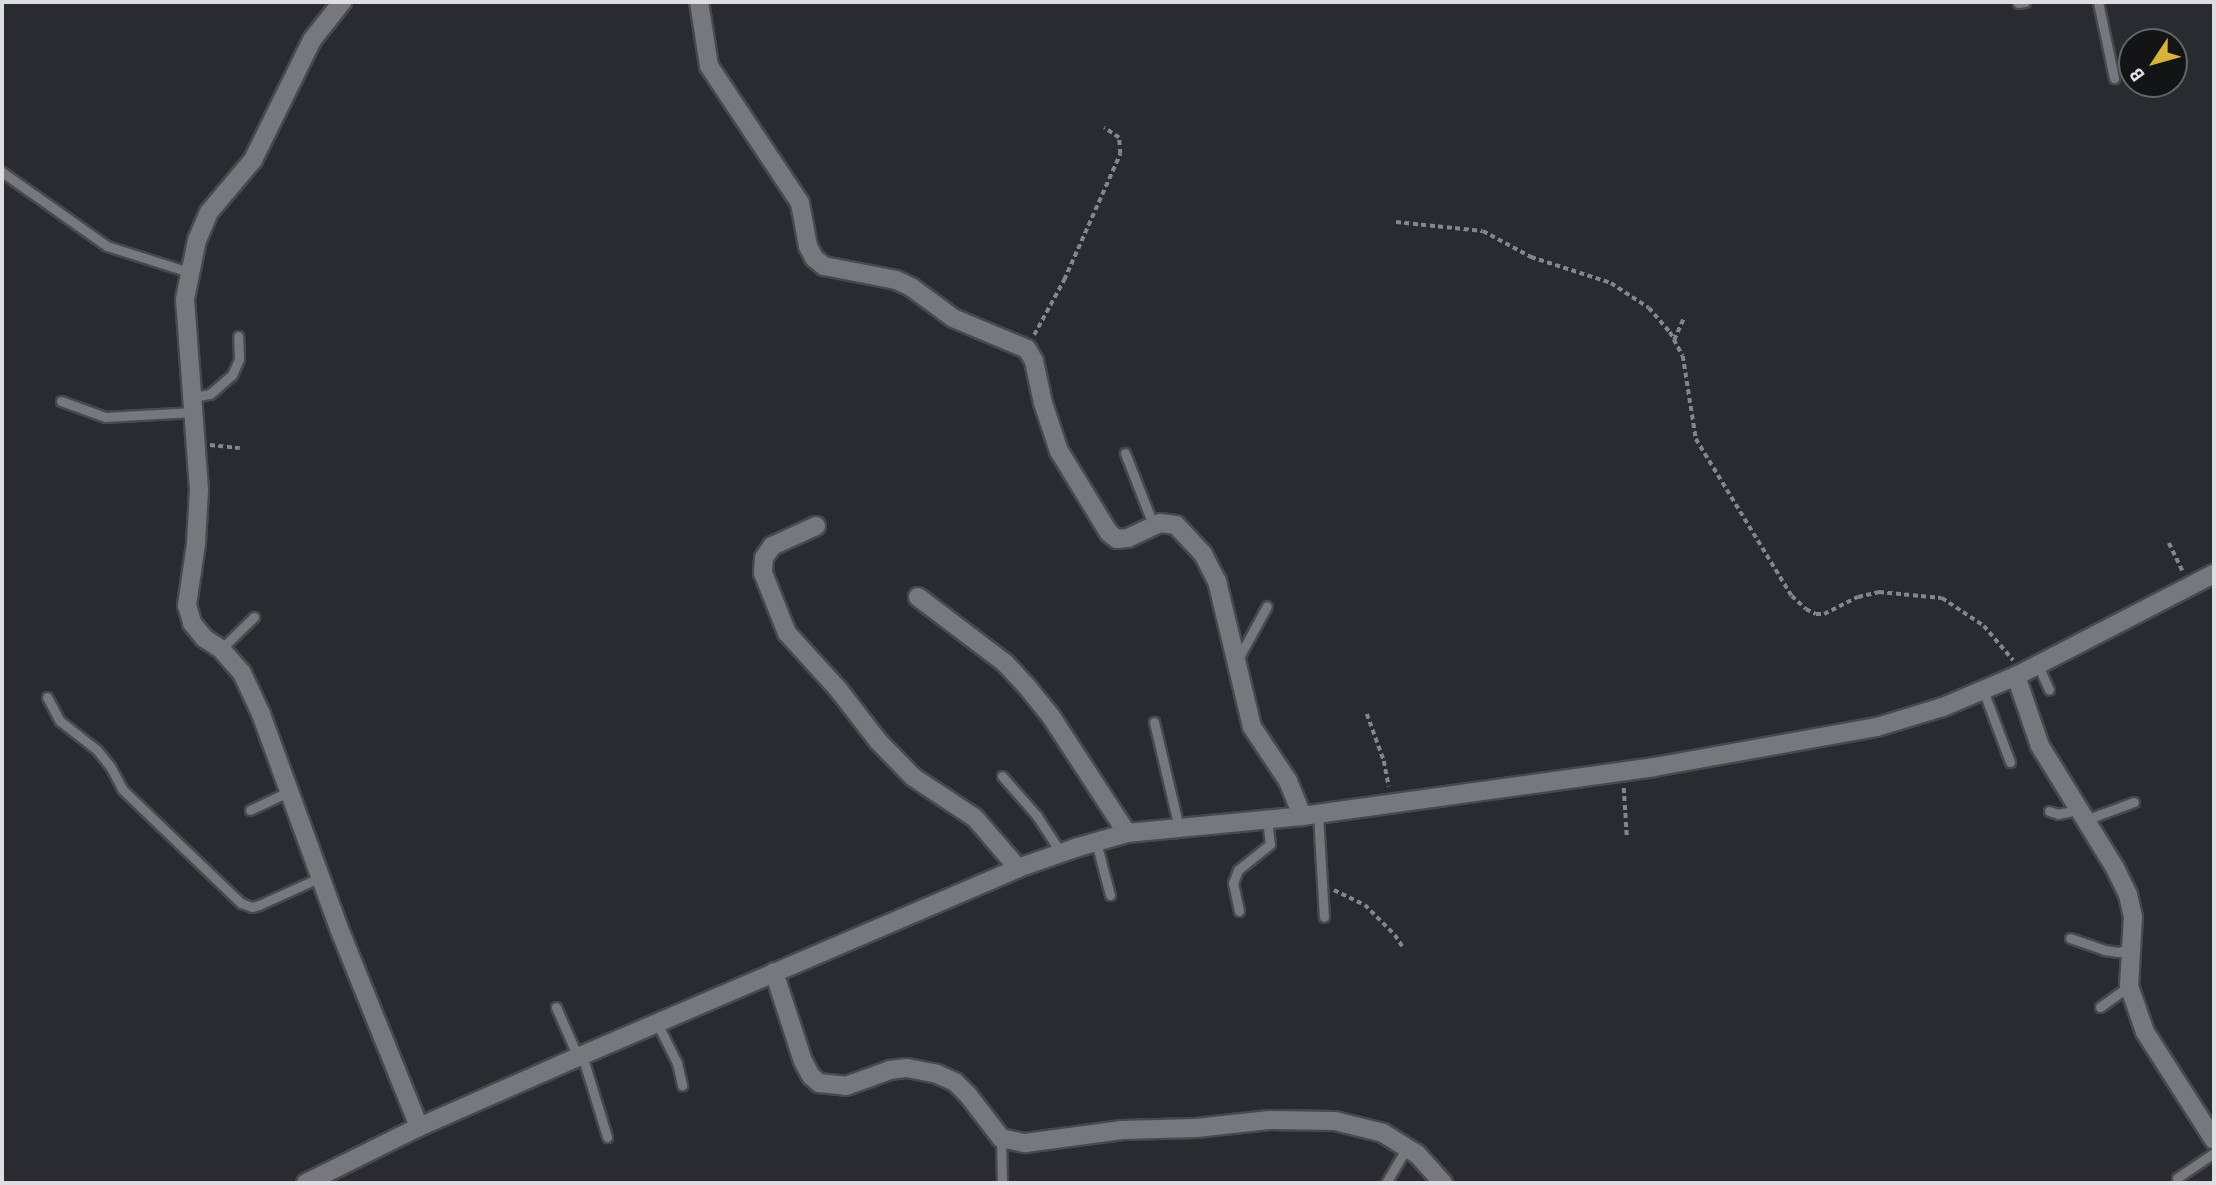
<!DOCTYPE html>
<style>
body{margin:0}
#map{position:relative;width:2216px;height:1185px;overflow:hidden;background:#2a2b30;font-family:"Roboto Condensed",sans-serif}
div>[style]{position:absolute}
.path>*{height:3.5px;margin-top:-1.75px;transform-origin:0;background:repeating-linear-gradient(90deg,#85868a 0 5px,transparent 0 8.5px)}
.roads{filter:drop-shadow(2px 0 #48494c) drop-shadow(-2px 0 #48494c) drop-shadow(0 2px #48494c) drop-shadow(0 -2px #48494c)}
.service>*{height:9px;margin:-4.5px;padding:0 4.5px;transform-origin:4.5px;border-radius:4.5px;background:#76787d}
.minor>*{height:18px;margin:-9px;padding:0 9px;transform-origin:9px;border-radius:9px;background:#76787d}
.tertiary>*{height:18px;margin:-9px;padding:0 9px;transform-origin:9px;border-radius:9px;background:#76787d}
span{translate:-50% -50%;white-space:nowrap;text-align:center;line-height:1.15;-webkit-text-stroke:5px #131416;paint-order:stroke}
.frame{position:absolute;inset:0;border:4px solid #dedee1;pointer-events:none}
.north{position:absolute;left:2118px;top:28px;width:70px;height:70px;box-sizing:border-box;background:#131416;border:2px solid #646567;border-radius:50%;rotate:234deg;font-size:19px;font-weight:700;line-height:28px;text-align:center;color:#dedee1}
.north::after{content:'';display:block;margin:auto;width:24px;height:32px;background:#d8b434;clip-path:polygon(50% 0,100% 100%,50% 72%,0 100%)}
</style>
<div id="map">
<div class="path">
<div style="left:1396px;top:222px;width:87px;rotate:5.9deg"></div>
<div style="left:1483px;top:231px;width:55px;rotate:28.4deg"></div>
<div style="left:1531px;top:257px;width:84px;rotate:18deg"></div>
<div style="left:1611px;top:283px;width:45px;rotate:33.3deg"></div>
<div style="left:1649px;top:308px;width:32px;rotate:49deg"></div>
<div style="left:1670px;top:332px;width:27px;rotate:62deg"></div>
<div style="left:1683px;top:356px;width:84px;rotate:81.1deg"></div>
<div style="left:1696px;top:439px;width:184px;rotate:58.6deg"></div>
<div style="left:1792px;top:596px;width:19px;rotate:43deg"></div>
<div style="left:1806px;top:609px;width:11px;rotate:27deg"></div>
<div style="left:1816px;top:614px;width:8px"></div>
<div style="left:1824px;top:614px;width:38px;rotate:-27deg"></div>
<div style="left:1858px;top:597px;width:22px;rotate:-13deg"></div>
<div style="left:1879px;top:592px;width:63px;rotate:5.4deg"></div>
<div style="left:1942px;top:598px;width:50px;rotate:33.7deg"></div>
<div style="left:1984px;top:626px;width:45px;rotate:49.5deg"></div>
<div style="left:1034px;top:335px;width:63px;rotate:-61.4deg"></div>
<div style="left:1064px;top:280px;width:138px;rotate:-66deg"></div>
<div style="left:1120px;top:154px;width:16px;rotate:-94deg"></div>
<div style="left:1119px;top:138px;width:18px;rotate:-146deg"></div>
<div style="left:1674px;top:340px;width:24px;rotate:-66deg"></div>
<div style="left:210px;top:445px;width:30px;rotate:6deg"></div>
<div style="left:2169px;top:543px;width:32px;rotate:64deg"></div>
<div style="left:1367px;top:714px;width:50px;rotate:70.1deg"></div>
<div style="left:1384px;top:761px;width:26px;rotate:79deg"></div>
<div style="left:1624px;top:788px;width:48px;rotate:86.4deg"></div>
<div style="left:1334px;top:890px;width:34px;rotate:26deg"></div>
<div style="left:1365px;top:905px;width:42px;rotate:45deg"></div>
<div style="left:1395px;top:935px;width:17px;rotate:57deg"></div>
</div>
<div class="roads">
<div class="service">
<div style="left:2098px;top:2px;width:78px;rotate:78.1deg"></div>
<div style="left:2018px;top:3px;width:7px;rotate:-8deg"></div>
<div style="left:2px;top:172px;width:128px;rotate:35.2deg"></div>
<div style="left:107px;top:246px;width:86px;rotate:17.6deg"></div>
<div style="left:194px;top:397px;width:16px;rotate:-11deg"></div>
<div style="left:210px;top:394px;width:29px;rotate:-41deg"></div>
<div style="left:232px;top:375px;width:17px;rotate:-66deg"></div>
<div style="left:239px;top:359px;width:23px;rotate:-92deg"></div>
<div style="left:61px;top:401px;width:47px;rotate:20deg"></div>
<div style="left:105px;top:417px;width:88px;rotate:-3.3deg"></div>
<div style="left:1125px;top:453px;width:79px;rotate:68.6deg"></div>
<div style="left:221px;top:649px;width:46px;rotate:-44.1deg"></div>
<div style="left:1238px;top:659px;width:60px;rotate:-61.3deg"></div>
<div style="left:2038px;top:665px;width:27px;rotate:66deg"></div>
<div style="left:1983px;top:690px;width:77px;rotate:69.4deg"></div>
<div style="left:47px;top:697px;width:27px;rotate:62deg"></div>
<div style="left:60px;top:721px;width:47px;rotate:38.1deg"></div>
<div style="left:97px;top:750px;width:21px;rotate:51deg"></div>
<div style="left:110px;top:766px;width:26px;rotate:62deg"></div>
<div style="left:122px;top:789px;width:165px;rotate:43.8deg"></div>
<div style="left:241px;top:903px;width:12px;rotate:20deg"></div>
<div style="left:252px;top:907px;width:7px;rotate:-16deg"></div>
<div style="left:259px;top:905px;width:68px;rotate:-24.3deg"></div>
<div style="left:1154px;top:722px;width:109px;rotate:76.7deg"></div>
<div style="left:1002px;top:776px;width:53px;rotate:48.8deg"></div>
<div style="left:1037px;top:816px;width:44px;rotate:57deg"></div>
<div style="left:250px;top:810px;width:44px;rotate:-25.4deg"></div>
<div style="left:2049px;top:811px;width:9px;rotate:18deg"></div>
<div style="left:2058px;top:814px;width:19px;rotate:-12deg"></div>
<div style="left:1318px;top:814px;width:103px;rotate:86.7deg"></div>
<div style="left:2085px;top:820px;width:52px;rotate:-20.2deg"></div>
<div style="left:1096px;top:842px;width:55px;rotate:75.2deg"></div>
<div style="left:1239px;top:911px;width:29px;rotate:-102deg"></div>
<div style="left:1233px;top:883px;width:14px;rotate:-69deg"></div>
<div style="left:1238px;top:870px;width:41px;rotate:-39.1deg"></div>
<div style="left:1270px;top:844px;width:24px;rotate:-97deg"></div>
<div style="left:2070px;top:938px;width:36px;rotate:19deg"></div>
<div style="left:2104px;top:950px;width:14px;rotate:8deg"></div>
<div style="left:2118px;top:952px;width:13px;rotate:-13deg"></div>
<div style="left:556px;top:1007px;width:55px;rotate:66.3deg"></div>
<div style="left:2100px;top:1007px;width:36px;rotate:-36deg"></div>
<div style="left:657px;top:1023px;width:45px;rotate:63.4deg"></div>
<div style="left:677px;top:1063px;width:23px;rotate:77deg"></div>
<div style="left:582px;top:1055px;width:86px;rotate:73deg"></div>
<div style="left:1001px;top:1138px;width:45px;rotate:88.7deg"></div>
<div style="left:2177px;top:1178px;width:45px;rotate:-34deg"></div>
<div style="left:1386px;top:1183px;width:42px;rotate:-59.7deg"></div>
</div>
<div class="minor">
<div style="left:342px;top:2px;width:48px;rotate:128.3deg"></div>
<div style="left:312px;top:40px;width:134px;rotate:116.2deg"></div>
<div style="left:253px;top:160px;width:68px;rotate:130.2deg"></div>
<div style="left:209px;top:212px;width:30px;rotate:113deg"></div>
<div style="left:197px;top:240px;width:60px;rotate:101.5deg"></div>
<div style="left:185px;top:299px;width:192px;rotate:85.8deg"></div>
<div style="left:199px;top:490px;width:54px;rotate:93.2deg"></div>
<div style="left:196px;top:544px;width:62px;rotate:98.4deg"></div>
<div style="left:187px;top:605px;width:19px;rotate:74deg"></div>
<div style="left:192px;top:623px;width:19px;rotate:51deg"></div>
<div style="left:204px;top:638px;width:20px;rotate:33deg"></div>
<div style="left:221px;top:649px;width:32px;rotate:49deg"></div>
<div style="left:242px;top:673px;width:45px;rotate:65.1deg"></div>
<div style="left:261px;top:714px;width:236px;rotate:70deg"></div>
<div style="left:342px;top:936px;width:206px;rotate:68deg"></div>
<div style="left:699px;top:2px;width:65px;rotate:81.1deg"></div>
<div style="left:709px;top:66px;width:164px;rotate:56.4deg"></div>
<div style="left:800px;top:203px;width:44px;rotate:79.5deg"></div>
<div style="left:808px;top:246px;width:13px;rotate:63deg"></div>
<div style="left:814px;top:258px;width:13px;rotate:39deg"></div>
<div style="left:824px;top:266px;width:73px;rotate:11deg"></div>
<div style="left:896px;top:280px;width:17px;rotate:25deg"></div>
<div style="left:911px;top:287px;width:52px;rotate:36.4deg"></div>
<div style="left:953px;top:318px;width:80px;rotate:22.7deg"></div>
<div style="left:1027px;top:349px;width:14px;rotate:60deg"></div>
<div style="left:1034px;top:361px;width:43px;rotate:77.9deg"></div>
<div style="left:1043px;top:403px;width:51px;rotate:71.6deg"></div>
<div style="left:1059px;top:451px;width:96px;rotate:58.6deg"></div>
<div style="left:1109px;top:533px;width:10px;rotate:37deg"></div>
<div style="left:1117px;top:539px;width:11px;rotate:-5deg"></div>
<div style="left:1128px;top:538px;width:35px;rotate:-25deg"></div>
<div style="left:1160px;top:523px;width:16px;rotate:7deg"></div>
<div style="left:1176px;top:525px;width:40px;rotate:47deg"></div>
<div style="left:1203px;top:554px;width:30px;rotate:63deg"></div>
<div style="left:1217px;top:581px;width:150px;rotate:76.5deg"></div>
<div style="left:1252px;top:727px;width:65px;rotate:56.3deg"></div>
<div style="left:1288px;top:781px;width:38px;rotate:68deg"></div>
<div style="left:816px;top:526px;width:48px;rotate:155.6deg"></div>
<div style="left:772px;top:546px;width:14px;rotate:124deg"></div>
<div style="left:764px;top:558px;width:15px;rotate:94deg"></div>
<div style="left:763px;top:573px;width:65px;rotate:68.2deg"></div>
<div style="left:787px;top:633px;width:76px;rotate:47.7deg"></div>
<div style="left:838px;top:689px;width:66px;rotate:52.4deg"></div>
<div style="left:878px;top:741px;width:50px;rotate:45.8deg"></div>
<div style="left:913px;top:777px;width:74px;rotate:33.5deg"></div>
<div style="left:975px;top:818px;width:66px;rotate:49.3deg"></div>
<div style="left:918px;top:597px;width:109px;rotate:37.2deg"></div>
<div style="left:1005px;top:663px;width:34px;rotate:47deg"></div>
<div style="left:1028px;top:688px;width:38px;rotate:51deg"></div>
<div style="left:1052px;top:718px;width:137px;rotate:56.9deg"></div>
<div style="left:2016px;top:676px;width:74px;rotate:71.1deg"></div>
<div style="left:2040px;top:746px;width:143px;rotate:58.4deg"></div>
<div style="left:2115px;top:868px;width:30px;rotate:64deg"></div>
<div style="left:2128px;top:895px;width:23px;rotate:77deg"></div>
<div style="left:2133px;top:917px;width:69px;rotate:93.3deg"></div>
<div style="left:2129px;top:986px;width:49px;rotate:70.8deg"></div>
<div style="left:2145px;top:1032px;width:128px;rotate:57.4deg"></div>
<div style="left:774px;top:972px;width:94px;rotate:72deg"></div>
<div style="left:803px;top:1061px;width:17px;rotate:62deg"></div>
<div style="left:811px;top:1076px;width:11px;rotate:41deg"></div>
<div style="left:819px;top:1083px;width:27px;rotate:6deg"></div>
<div style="left:846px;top:1086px;width:47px;rotate:-20deg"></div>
<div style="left:890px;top:1070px;width:17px;rotate:-7deg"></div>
<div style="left:907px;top:1068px;width:31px;rotate:11deg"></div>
<div style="left:937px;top:1074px;width:20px;rotate:24deg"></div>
<div style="left:955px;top:1082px;width:18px;rotate:45deg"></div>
<div style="left:968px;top:1095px;width:54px;rotate:52.5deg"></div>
<div style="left:1001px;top:1138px;width:25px;rotate:12deg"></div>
<div style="left:1025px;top:1143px;width:98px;rotate:-7.6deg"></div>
<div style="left:1122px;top:1130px;width:74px;rotate:-1.5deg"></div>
<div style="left:1196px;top:1128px;width:74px;rotate:-6.2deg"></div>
<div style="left:1270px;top:1120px;width:65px;rotate:0.9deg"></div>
<div style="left:1335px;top:1121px;width:49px;rotate:14deg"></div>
<div style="left:1383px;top:1133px;width:40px;rotate:32deg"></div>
<div style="left:1417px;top:1154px;width:39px;rotate:48deg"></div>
</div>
<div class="tertiary">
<div style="left:306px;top:1183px;width:126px;rotate:-26.4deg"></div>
<div style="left:419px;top:1127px;width:174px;rotate:-23.8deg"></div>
<div style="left:578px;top:1057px;width:479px;rotate:-23.2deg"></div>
<div style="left:1018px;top:868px;width:60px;rotate:-19.3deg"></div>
<div style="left:1075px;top:848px;width:54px;rotate:-16.1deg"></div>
<div style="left:1127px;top:833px;width:176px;rotate:-5.5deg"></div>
<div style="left:1302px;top:816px;width:355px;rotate:-7.9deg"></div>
<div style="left:1654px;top:767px;width:227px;rotate:-10.2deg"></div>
<div style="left:1877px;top:727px;width:69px;rotate:-16.9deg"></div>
<div style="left:1943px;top:707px;width:79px;rotate:-23deg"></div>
<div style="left:2016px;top:676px;width:223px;rotate:-27.3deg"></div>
</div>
</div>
<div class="frame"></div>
<div class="north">B</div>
</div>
